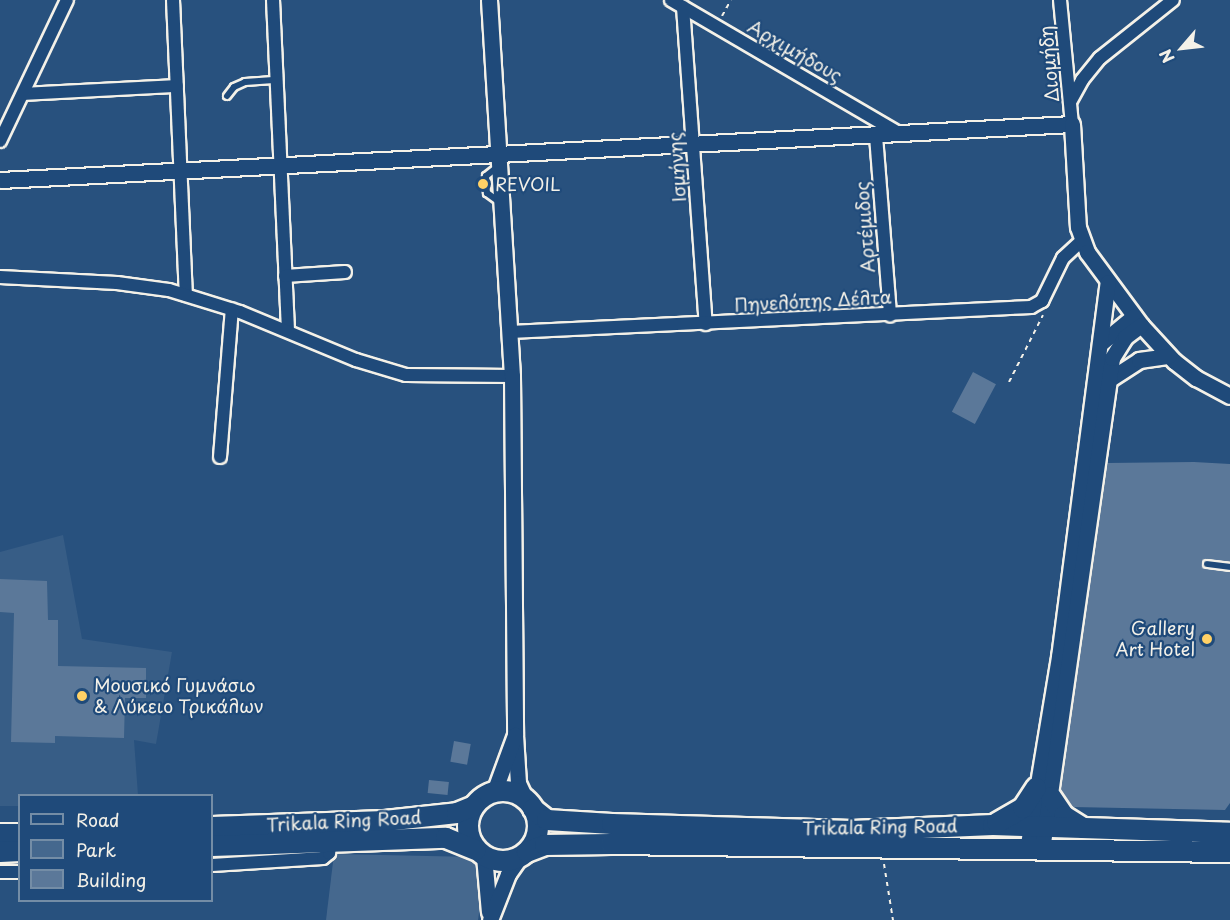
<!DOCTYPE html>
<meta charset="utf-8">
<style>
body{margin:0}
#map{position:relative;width:1230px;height:920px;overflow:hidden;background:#28517e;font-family:"Playpen Sans",sans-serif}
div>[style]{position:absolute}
.built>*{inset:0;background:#375d86}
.green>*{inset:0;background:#45688e}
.building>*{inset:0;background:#5b7899;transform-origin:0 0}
.path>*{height:2px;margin-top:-1px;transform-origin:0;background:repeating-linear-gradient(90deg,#f4f1e8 0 4.5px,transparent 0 9px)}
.roads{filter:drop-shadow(2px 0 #f4f1e8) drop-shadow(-2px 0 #f4f1e8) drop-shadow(0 2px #f4f1e8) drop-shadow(0 -2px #f4f1e8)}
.service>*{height:6px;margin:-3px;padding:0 3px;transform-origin:3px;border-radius:3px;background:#1f4a7a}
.minor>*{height:12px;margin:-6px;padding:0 6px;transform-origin:6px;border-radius:6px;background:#1f4a7a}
.tertiary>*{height:15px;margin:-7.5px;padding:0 7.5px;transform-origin:7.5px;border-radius:7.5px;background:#1f4a7a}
.primary>*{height:20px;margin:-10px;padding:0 10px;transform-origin:10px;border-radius:10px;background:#1f4a7a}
.primary>.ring{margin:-10px;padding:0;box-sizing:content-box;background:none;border:20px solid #1f4a7a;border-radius:50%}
.dots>*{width:16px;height:16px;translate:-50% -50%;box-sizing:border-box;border:3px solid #1f4a7a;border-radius:50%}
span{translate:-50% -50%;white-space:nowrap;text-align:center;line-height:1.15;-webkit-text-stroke:4.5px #1f4a7a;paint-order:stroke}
.street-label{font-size:18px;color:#f4f1e8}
.poi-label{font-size:18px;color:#f4f1e8}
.left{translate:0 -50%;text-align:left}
.right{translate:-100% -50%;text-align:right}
.legend{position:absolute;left:18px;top:794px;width:195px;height:108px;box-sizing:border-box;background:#1f4a7a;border:2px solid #748da6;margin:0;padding:8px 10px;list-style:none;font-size:18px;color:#f4f1e8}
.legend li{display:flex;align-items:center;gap:12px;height:30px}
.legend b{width:30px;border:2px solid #748da6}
.north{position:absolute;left:1152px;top:18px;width:60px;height:60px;-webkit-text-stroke:4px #1f4a7a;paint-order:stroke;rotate:242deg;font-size:16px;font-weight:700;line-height:24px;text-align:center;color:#f4f1e8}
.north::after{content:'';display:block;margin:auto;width:21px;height:27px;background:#f4f1e8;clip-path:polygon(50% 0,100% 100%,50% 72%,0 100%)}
</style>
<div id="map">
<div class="built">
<div style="clip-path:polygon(63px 535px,82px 639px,172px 652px,156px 744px,134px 740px,138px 795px,20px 796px,19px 806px,0 806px,0 552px)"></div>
</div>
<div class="green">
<div style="clip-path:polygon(334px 854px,475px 857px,485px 873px,478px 920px,326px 920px)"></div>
</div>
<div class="building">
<div style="left:973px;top:372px;width:26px;height:45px;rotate:28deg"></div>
<div style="clip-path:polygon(1194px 462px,1230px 464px,1230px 562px,1207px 559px,1202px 564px,1206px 569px,1230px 572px,1230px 803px,1225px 810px,1072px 807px,1060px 790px,1107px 463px)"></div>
<div style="clip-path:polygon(0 579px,47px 581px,48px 620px,58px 620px,58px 666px,146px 668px,146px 698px,125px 698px,124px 738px,55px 736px,55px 743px,11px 742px,14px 613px,0 612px)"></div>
<div style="left:454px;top:741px;width:17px;height:21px;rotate:10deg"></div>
<div style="left:429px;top:780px;width:20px;height:13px;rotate:6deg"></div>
</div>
<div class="path">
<div style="left:722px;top:16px;width:18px;rotate:-61deg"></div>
<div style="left:1009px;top:382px;width:75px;rotate:-63.1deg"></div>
<div style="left:884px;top:864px;width:57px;rotate:80.9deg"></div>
</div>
<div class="roads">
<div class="service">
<div style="left:227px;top:96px;width:11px;rotate:-52deg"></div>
<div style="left:234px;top:87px;width:12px;rotate:-24deg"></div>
<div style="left:245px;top:82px;width:32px;rotate:-4deg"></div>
<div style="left:496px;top:168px;width:13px;rotate:141deg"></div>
<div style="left:486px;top:176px;width:17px;rotate:87deg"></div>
<div style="left:487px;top:193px;width:14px;rotate:36deg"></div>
<div style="left:1207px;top:564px;width:23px;rotate:7deg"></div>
</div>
<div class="minor">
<div style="left:173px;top:0;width:295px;rotate:87.5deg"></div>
<div style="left:273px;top:0;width:331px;rotate:87.4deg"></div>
<div style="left:671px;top:0;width:265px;rotate:30.3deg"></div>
<div style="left:1060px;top:0;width:125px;rotate:84.5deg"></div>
<div style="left:683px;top:7px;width:318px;rotate:85.9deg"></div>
<div style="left:23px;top:94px;width:154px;rotate:-3deg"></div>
<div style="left:1070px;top:102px;width:25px;rotate:-61deg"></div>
<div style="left:1082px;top:80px;width:28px;rotate:-51deg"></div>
<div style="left:1100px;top:58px;width:93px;rotate:-38.5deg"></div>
<div style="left:876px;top:136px;width:180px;rotate:85.5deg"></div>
<div style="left:0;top:141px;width:156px;rotate:-64.6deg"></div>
<div style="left:285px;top:276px;width:60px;rotate:-3.8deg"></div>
<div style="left:0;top:277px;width:117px;rotate:2.9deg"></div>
<div style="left:117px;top:283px;width:52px;rotate:7.7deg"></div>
<div style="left:169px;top:290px;width:74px;rotate:17.2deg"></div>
<div style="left:240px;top:312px;width:126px;rotate:22.5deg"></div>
<div style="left:356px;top:360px;width:52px;rotate:16.7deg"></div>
<div style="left:406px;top:375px;width:106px;rotate:0.5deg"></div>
<div style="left:510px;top:332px;width:522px;rotate:-2.75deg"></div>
<div style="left:1031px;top:307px;width:13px;rotate:-29deg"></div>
<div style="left:1042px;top:301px;width:48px;rotate:-64deg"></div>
<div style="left:1063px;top:258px;width:26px;rotate:-43deg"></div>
<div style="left:220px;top:457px;width:148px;rotate:-85.4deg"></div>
<div style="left:212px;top:865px;width:111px;rotate:-3.6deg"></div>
<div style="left:323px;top:858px;width:8px;rotate:-40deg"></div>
<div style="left:329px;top:853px;width:10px;rotate:-79deg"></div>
<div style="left:0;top:872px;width:20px"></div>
</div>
<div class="tertiary">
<div style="left:489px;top:0;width:377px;rotate:86.5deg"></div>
<div style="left:512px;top:376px;width:359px;rotate:89.5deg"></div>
<div style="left:515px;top:735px;width:48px;rotate:86.4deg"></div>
<div style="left:518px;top:783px;width:19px;rotate:65deg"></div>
<div style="left:0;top:180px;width:1073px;rotate:-2.99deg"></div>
<div style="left:1072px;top:124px;width:103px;rotate:86.7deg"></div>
<div style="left:1078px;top:227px;width:27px;rotate:70deg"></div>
<div style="left:1087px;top:252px;width:91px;rotate:53.5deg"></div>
<div style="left:1141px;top:325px;width:49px;rotate:47.5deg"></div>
<div style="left:1174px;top:361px;width:28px;rotate:38deg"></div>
<div style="left:1196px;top:378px;width:38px;rotate:28deg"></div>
<div style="left:1100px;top:344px;width:44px;rotate:-39.5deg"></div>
<div style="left:1110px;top:379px;width:35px;rotate:-33deg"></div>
<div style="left:1139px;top:360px;width:30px;rotate:-8deg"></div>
<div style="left:494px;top:792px;width:61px;rotate:-69.8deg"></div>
<div style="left:1027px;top:850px;width:196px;rotate:-80.6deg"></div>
<div style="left:1059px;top:657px;width:378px;rotate:-82.6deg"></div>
<div style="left:1042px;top:850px;width:497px;rotate:-81.9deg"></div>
<div style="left:1112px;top:358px;width:25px;rotate:-58deg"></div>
<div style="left:1125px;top:337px;width:20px;rotate:-37deg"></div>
<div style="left:484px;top:856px;width:56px;rotate:84.9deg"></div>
<div style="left:490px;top:920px;width:49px;rotate:-68.6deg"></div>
<div style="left:508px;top:874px;width:21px;rotate:-55deg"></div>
</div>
<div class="primary">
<div class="ring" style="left:468px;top:791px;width:50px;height:50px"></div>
<div style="left:1051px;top:797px;width:23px;rotate:56deg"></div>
<div style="left:1064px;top:816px;width:22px;rotate:32deg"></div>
<div style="left:533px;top:809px;width:18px;rotate:38deg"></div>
<div style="left:547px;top:820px;width:65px;rotate:3.5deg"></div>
<div style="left:612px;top:824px;width:240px;rotate:1.7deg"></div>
<div style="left:852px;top:831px;width:141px;rotate:-2.4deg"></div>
<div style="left:993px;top:825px;width:237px;rotate:1.9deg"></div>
<div style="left:997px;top:823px;width:30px;rotate:-30deg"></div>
<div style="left:1023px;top:808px;width:24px;rotate:-57deg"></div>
<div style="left:212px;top:827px;width:173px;rotate:-2deg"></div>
<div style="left:385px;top:821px;width:72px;rotate:-6.3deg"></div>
<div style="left:457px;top:813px;width:18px;rotate:-22deg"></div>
<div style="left:0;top:834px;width:20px"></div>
<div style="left:212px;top:846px;width:234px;rotate:-2deg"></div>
<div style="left:446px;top:838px;width:32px;rotate:22deg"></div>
<div style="left:0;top:852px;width:20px;rotate:-3deg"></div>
<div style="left:527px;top:852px;width:19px;rotate:-21deg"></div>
<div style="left:545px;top:845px;width:66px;rotate:-0.9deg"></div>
<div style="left:611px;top:844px;width:619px;rotate:0.74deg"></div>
</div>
</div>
<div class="dots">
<div style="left:483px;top:184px;background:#ffd166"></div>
<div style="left:1207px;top:639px;background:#ffd166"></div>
<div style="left:82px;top:696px;background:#ffd166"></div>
</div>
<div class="street-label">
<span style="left:795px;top:51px;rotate:30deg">Αρχιμήδους</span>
<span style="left:1049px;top:64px;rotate:-95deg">Διομήδη</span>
<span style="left:677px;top:167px;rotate:-94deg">Ισμήνης</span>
<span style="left:865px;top:227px;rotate:-94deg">Αρτέμιδος</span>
<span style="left:813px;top:301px;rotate:-3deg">Πηνελόπης Δέλτα</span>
<span style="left:344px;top:821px;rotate:-3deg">Trikala Ring Road</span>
<span style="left:880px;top:827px;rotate:-1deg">Trikala Ring Road</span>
</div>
<div class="poi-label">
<span class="left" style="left:495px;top:184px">REVOIL</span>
<span class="right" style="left:1195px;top:639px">Gallery<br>Art Hotel</span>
<span class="left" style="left:94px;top:696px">Μουσικό Γυμνάσιο<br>&amp; Λύκειο Τρικάλων</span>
</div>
<ul class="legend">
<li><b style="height:8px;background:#1f4a7a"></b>Road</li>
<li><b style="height:16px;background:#45688e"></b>Park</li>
<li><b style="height:16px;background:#5b7899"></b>Building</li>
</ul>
<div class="north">N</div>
</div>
